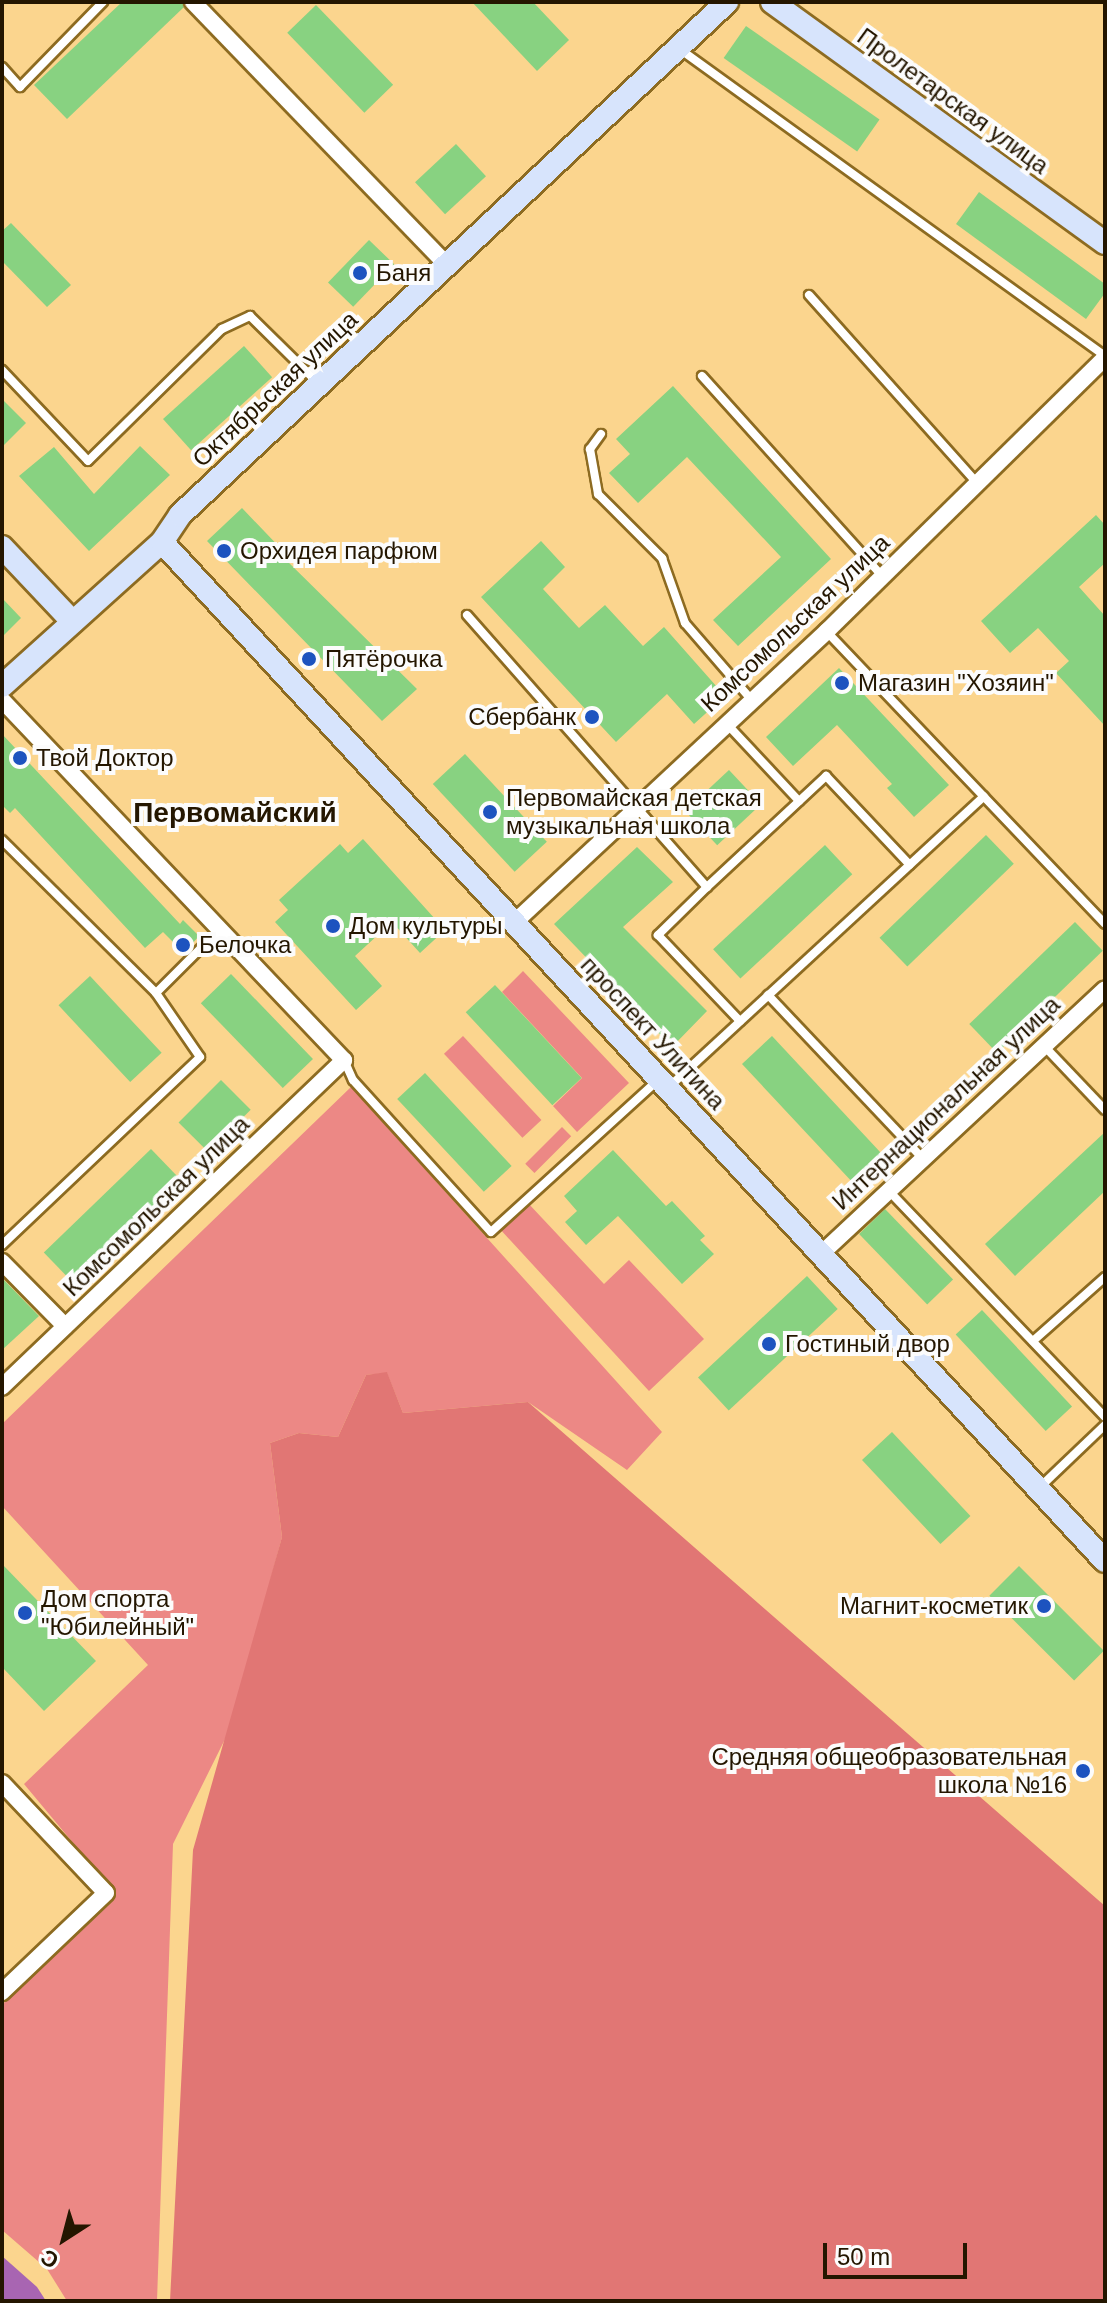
<!DOCTYPE html>
<meta charset="utf-8">
<style>
body{margin:0}
#map{position:relative;width:1107px;height:2303px;overflow:hidden;background:#fbd58e;font-family:Arial,sans-serif}
div>[style]{position:absolute}
.green>*{inset:0;background:#ec8885;transform-origin:0 0}
.forest>*{inset:0;background:#e17674}
.water>*{inset:0;background:#a865b2}
.building>*{inset:0;background:#88d281;transform-origin:0 0}
.roads{filter:drop-shadow(2px 0 #8d6b21) drop-shadow(-2px 0 #8d6b21) drop-shadow(0 2px #8d6b21) drop-shadow(0 -2px #8d6b21)}
.lane>*{height:8px;margin:-4px;padding:0 4px;transform-origin:4px;border-radius:4px;background:#fff}
.street>*{height:16px;margin:-8px;padding:0 8px;transform-origin:8px;border-radius:8px;background:#fff}
.secondary>*{height:22px;margin:-11px;padding:0 11px;transform-origin:11px;border-radius:11px;background:#d7e4fc}
.dots>*{width:22px;height:22px;translate:-50% -50%;box-sizing:border-box;border:4px solid #fcfcfc;border-radius:50%}
span{translate:-50% -50%;white-space:nowrap;text-align:center;line-height:1.15;-webkit-text-stroke:8px #fcfcfc;paint-order:stroke}
.street-label{font-size:24px;color:#241600}
.poi-label{font-size:24px;color:#241600}
.left{translate:0 -50%;text-align:left}
.right{translate:-100% -50%;text-align:right}
.quarter-label{font-size:28px;color:#241600;font-weight:700}
.frame{position:absolute;inset:0;border:4px solid #241600;pointer-events:none}
.north{position:absolute;left:24px;top:2199px;width:80px;height:80px;-webkit-text-stroke:6px #fcfcfc;paint-order:stroke;rotate:216deg;font-size:22px;font-weight:700;line-height:32px;text-align:center;color:#241600}
.north::after{content:'';display:block;margin:auto;width:28px;height:36px;background:#241600;clip-path:polygon(50% 0,100% 100%,50% 72%,0 100%)}
.scale{position:absolute;left:823px;top:2243px;width:144px;height:36px;box-sizing:border-box;border:4px solid #241600;border-top:0;padding-left:10px;font-size:24px;line-height:28px;white-space:nowrap;color:#241600;-webkit-text-stroke:6px #fcfcfc;paint-order:stroke}
</style>
<div id="map">
<div class="green">
<div style="clip-path:polygon(523px 971px,629px 1083px,577px 1132px,553px 1106px,582px 1078px,502px 992px)"></div>
<div style="left:463px;top:1036px;width:115px;height:26px;rotate:47deg"></div>
<div style="clip-path:polygon(351px 1087px,662px 1432px,627px 1470px,528px 1402px,403px 1413px,387px 1373px,366px 1375px,338px 1437px,299px 1433px,270px 1443px,282px 1537px,231px 1727px,173px 1844px,157px 2301px,67px 2301px,47px 2269px,2px 2230px,2px 2005px,114px 1892px,24px 1784px,148px 1665px,2px 1506px,2px 1424px)"></div>
<div style="left:562px;top:1127px;width:13px;height:52px;rotate:45deg"></div>
<div style="clip-path:polygon(527px 1202px,604px 1284px,629px 1260px,704px 1339px,649px 1391px,499px 1228px)"></div>
</div>
<div class="forest">
<div style="clip-path:polygon(387px 1372px,403px 1413px,528px 1402px,1105px 1906px,1105px 2301px,170px 2301px,193px 1850px,282px 1537px,270px 1443px,299px 1433px,338px 1437px,366px 1375px)"></div>
</div>
<div class="water">
<div style="clip-path:polygon(2px 2256px,37px 2287px,46px 2301px,2px 2301px)"></div>
</div>
<div class="building">
<div style="clip-path:polygon(122px 2px,182px 2px,184px 7px,67px 119px,34px 85px)"></div>
<div style="clip-path:polygon(472px 2px,533px 2px,569px 40px,537px 71px)"></div>
<div style="left:316px;top:5px;width:111px;height:40px;rotate:46deg"></div>
<div style="left:746px;top:26px;width:163px;height:39px;rotate:35deg"></div>
<div style="left:456px;top:144px;width:44px;height:56px;rotate:47deg"></div>
<div style="clip-path:polygon(979px 192px,1105px 284px,1105px 293px,1086px 319px,956px 224px)"></div>
<div style="clip-path:polygon(11px 223px,71px 285px,47px 307px,2px 261px,2px 231px)"></div>
<div style="left:369px;top:240px;width:35px;height:59px;rotate:44deg"></div>
<div style="left:244px;top:346px;width:42px;height:109px;rotate:48deg"></div>
<div style="clip-path:polygon(673px 386px,831px 559px,738px 646px,713px 620px,781px 557px,687px 457px,638px 503px,609px 473px,630px 454px,616px 439px)"></div>
<div style="clip-path:polygon(2px 399px,26px 423px,2px 447px)"></div>
<div style="clip-path:polygon(140px 446px,170px 475px,89px 551px,19px 476px,54px 447px,94px 494px)"></div>
<div style="clip-path:polygon(242px 508px,286px 554px,283px 557px,417px 689px,382px 721px,207px 541px)"></div>
<div style="clip-path:polygon(1096px 515px,1105px 525px,1105px 563px,1079px 587px,1105px 616px,1105px 726px,1056px 673px,1069px 661px,1038px 628px,1010px 653px,981px 621px)"></div>
<div style="clip-path:polygon(541px 541px,565px 567px,543px 589px,579px 628px,605px 605px,643px 646px,664px 627px,725px 696px,694px 724px,667px 694px,616px 742px,481px 597px)"></div>
<div style="clip-path:polygon(2px 598px,21px 618px,2px 637px)"></div>
<div style="clip-path:polygon(839px 668px,949px 785px,914px 817px,887px 788px,892px 784px,837px 725px,793px 766px,766px 737px)"></div>
<div style="clip-path:polygon(2px 734px,180px 924px,183px 920px,199px 936px,184px 953px,163px 932px,145px 948px,15px 808px,10px 813px,2px 805px)"></div>
<div style="left:465px;top:754px;width:120px;height:44px;rotate:47deg"></div>
<div style="left:729px;top:770px;width:47px;height:60px;rotate:47deg"></div>
<div style="left:986px;top:835px;width:40px;height:148px;rotate:46deg"></div>
<div style="clip-path:polygon(363px 839px,445px 930px,420px 953px,392px 922px,355px 956px,382px 986px,356px 1010px,275px 922px,288px 910px,279px 900px,340px 844px,348px 853px)"></div>
<div style="left:825px;top:845px;width:40px;height:153px;rotate:47deg"></div>
<div style="clip-path:polygon(637px 847px,673px 882px,623px 927px,707px 1011px,672px 1047px,554px 924px)"></div>
<div style="left:1075px;top:922px;width:40px;height:147px;rotate:46deg"></div>
<div style="left:231px;top:974px;width:118px;height:42px;rotate:46deg"></div>
<div style="left:90px;top:976px;width:105px;height:43px;rotate:47deg"></div>
<div style="left:495px;top:985px;width:127px;height:40px;rotate:47deg"></div>
<div style="left:772px;top:1036px;width:166px;height:41px;rotate:47deg"></div>
<div style="left:425px;top:1073px;width:127px;height:38px;rotate:47deg"></div>
<div style="left:221px;top:1080px;width:42px;height:60px;rotate:45deg"></div>
<div style="clip-path:polygon(1105px 1132px,1105px 1191px,1015px 1276px,985px 1244px)"></div>
<div style="left:151px;top:1149px;width:42px;height:149px;rotate:46deg"></div>
<div style="clip-path:polygon(613px 1150px,666px 1206px,672px 1201px,705px 1236px,700px 1240px,714px 1254px,682px 1284px,618px 1216px,586px 1245px,565px 1222px,577px 1211px,564px 1196px)"></div>
<div style="left:885px;top:1209px;width:98px;height:36px;rotate:46deg"></div>
<div style="left:807px;top:1276px;width:45px;height:149px;rotate:47deg"></div>
<div style="clip-path:polygon(2px 1278px,39px 1316px,2px 1350px)"></div>
<div style="left:982px;top:1310px;width:132px;height:36px;rotate:47deg"></div>
<div style="left:892px;top:1432px;width:115px;height:41px;rotate:47deg"></div>
<div style="clip-path:polygon(2px 1564px,96px 1661px,44px 1711px,2px 1667px)"></div>
<div style="left:1019px;top:1566px;width:120px;height:42px;rotate:45deg"></div>
</div>
<div class="roads">
<div class="lane">
<div style="left:681px;top:50px;width:523px;rotate:35.82deg"></div>
<div style="left:2px;top:67px;width:27px;rotate:48deg"></div>
<div style="left:20px;top:87px;width:119px;rotate:-45.7deg"></div>
<div style="left:809px;top:295px;width:252px;rotate:48.2deg"></div>
<div style="left:2px;top:370px;width:125px;rotate:46.6deg"></div>
<div style="left:88px;top:461px;width:188px;rotate:-44.6deg"></div>
<div style="left:222px;top:329px;width:31px;rotate:-25deg"></div>
<div style="left:250px;top:316px;width:95px;rotate:44.6deg"></div>
<div style="left:702px;top:376px;width:269px;rotate:48deg"></div>
<div style="left:601px;top:434px;width:19px;rotate:126deg"></div>
<div style="left:590px;top:449px;width:46px;rotate:79.9deg"></div>
<div style="left:598px;top:494px;width:91px;rotate:45deg"></div>
<div style="left:662px;top:558px;width:69px;rotate:70.5deg"></div>
<div style="left:685px;top:623px;width:99px;rotate:49.1deg"></div>
<div style="left:467px;top:615px;width:363px;rotate:48.6deg"></div>
<div style="left:707px;top:887px;width:163px;rotate:-43deg"></div>
<div style="left:826px;top:776px;width:122px;rotate:46.7deg"></div>
<div style="left:827px;top:632px;width:403px;rotate:46.4deg"></div>
<div style="left:726px;top:723px;width:107px;rotate:46.9deg"></div>
<div style="left:2px;top:840px;width:217px;rotate:44.8deg"></div>
<div style="left:707px;top:887px;width:69px;rotate:135.6deg"></div>
<div style="left:658px;top:935px;width:119px;rotate:46.4deg"></div>
<div style="left:768px;top:995px;width:226px;rotate:46.6deg"></div>
<div style="left:1044px;top:1046px;width:88px;rotate:46.4deg"></div>
<div style="left:344px;top:1060px;width:22px;rotate:66deg"></div>
<div style="left:353px;top:1080px;width:205px;rotate:47.8deg"></div>
<div style="left:491px;top:1232px;width:227px;rotate:-42.3deg"></div>
<div style="left:670px;top:1086px;width:427px;rotate:-42.7deg"></div>
<div style="left:888px;top:1190px;width:314px;rotate:46.3deg"></div>
<div style="left:2px;top:1245px;width:273px;rotate:-43.5deg"></div>
<div style="left:200px;top:1057px;width:78px;rotate:-124.5deg"></div>
<div style="left:156px;top:993px;width:89px;rotate:-45deg"></div>
<div style="left:1033px;top:1341px;width:96px;rotate:-41.6deg"></div>
<div style="left:1039px;top:1488px;width:91px;rotate:-43.7deg"></div>
</div>
<div class="street">
<div style="left:193px;top:2px;width:364px;rotate:46deg"></div>
<div style="left:2px;top:700px;width:497px;rotate:46.5deg"></div>
<div style="left:344px;top:1060px;width:473px;rotate:136.3deg"></div>
<div style="left:515px;top:922px;width:427px;rotate:-43deg"></div>
<div style="left:827px;top:631px;width:390px;rotate:-44.5deg"></div>
<div style="left:821px;top:1254px;width:388px;rotate:-43deg"></div>
<div style="left:2px;top:1262px;width:90px;rotate:45.5deg"></div>
<div style="left:2px;top:1783px;width:151px;rotate:46.6deg"></div>
<div style="left:106px;top:1893px;width:144px;rotate:136.4deg"></div>
</div>
<div class="secondary">
<div style="left:772px;top:2px;width:411px;rotate:35.9deg"></div>
<div style="left:162px;top:542px;width:1388px;rotate:47.22deg"></div>
<div style="left:2px;top:547px;width:103px;rotate:46.6deg"></div>
<div style="left:2px;top:686px;width:215px;rotate:-42deg"></div>
<div style="left:162px;top:542px;width:32px;rotate:-56deg"></div>
<div style="left:180px;top:515px;width:750px;rotate:-43.16deg"></div>
</div>
</div>
<div class="dots">
<div style="left:360px;top:273px;background:#1d53bf"></div>
<div style="left:224px;top:551px;background:#1d53bf"></div>
<div style="left:309px;top:659px;background:#1d53bf"></div>
<div style="left:842px;top:683px;background:#1d53bf"></div>
<div style="left:592px;top:717px;background:#1d53bf"></div>
<div style="left:20px;top:758px;background:#1d53bf"></div>
<div style="left:490px;top:812px;background:#1d53bf"></div>
<div style="left:333px;top:926px;background:#1d53bf"></div>
<div style="left:183px;top:945px;background:#1d53bf"></div>
<div style="left:769px;top:1344px;background:#1d53bf"></div>
<div style="left:1044px;top:1606px;background:#1d53bf"></div>
<div style="left:25px;top:1613px;background:#1d53bf"></div>
<div style="left:1083px;top:1771px;background:#1d53bf"></div>
</div>
<div class="street-label">
<span style="left:953px;top:101px;rotate:36deg">Пролетарская улица</span>
<span style="left:275px;top:389px;rotate:-43deg">Октябрьская улица</span>
<span style="left:795px;top:623px;rotate:-43deg">Комсомольская улица</span>
<span style="left:653px;top:1033px;rotate:47deg">проспект Улитина</span>
<span style="left:946px;top:1103px;rotate:-43deg">Интернациональная улица</span>
<span style="left:156px;top:1206px;rotate:-44deg">Комсомольская улица</span>
</div>
<div class="poi-label">
<span class="left" style="left:376px;top:273px">Баня</span>
<span class="left" style="left:240px;top:551px">Орхидея парфюм</span>
<span class="left" style="left:325px;top:659px">Пятёрочка</span>
<span class="left" style="left:858px;top:683px">Магазин "Хозяин"</span>
<span class="right" style="left:576px;top:717px">Сбербанк</span>
<span class="left" style="left:36px;top:758px">Твой Доктор</span>
<span class="left" style="left:506px;top:812px">Первомайская детская<br>музыкальная школа</span>
<span class="left" style="left:349px;top:926px">Дом культуры</span>
<span class="left" style="left:199px;top:945px">Белочка</span>
<span class="left" style="left:785px;top:1344px">Гостиный двор</span>
<span class="left" style="left:41px;top:1613px">Дом спорта<br>"Юбилейный"</span>
<span class="right" style="left:1028px;top:1606px">Магнит-косметик</span>
<span class="right" style="left:1067px;top:1771px">Средняя общеобразовательная<br>школа №16</span>
</div>
<div class="quarter-label">
<span style="left:235px;top:813px">Первомайский</span>
</div>
<div class="frame"></div>
<div class="north">С</div>
<div class="scale">50 m</div>
</div>
